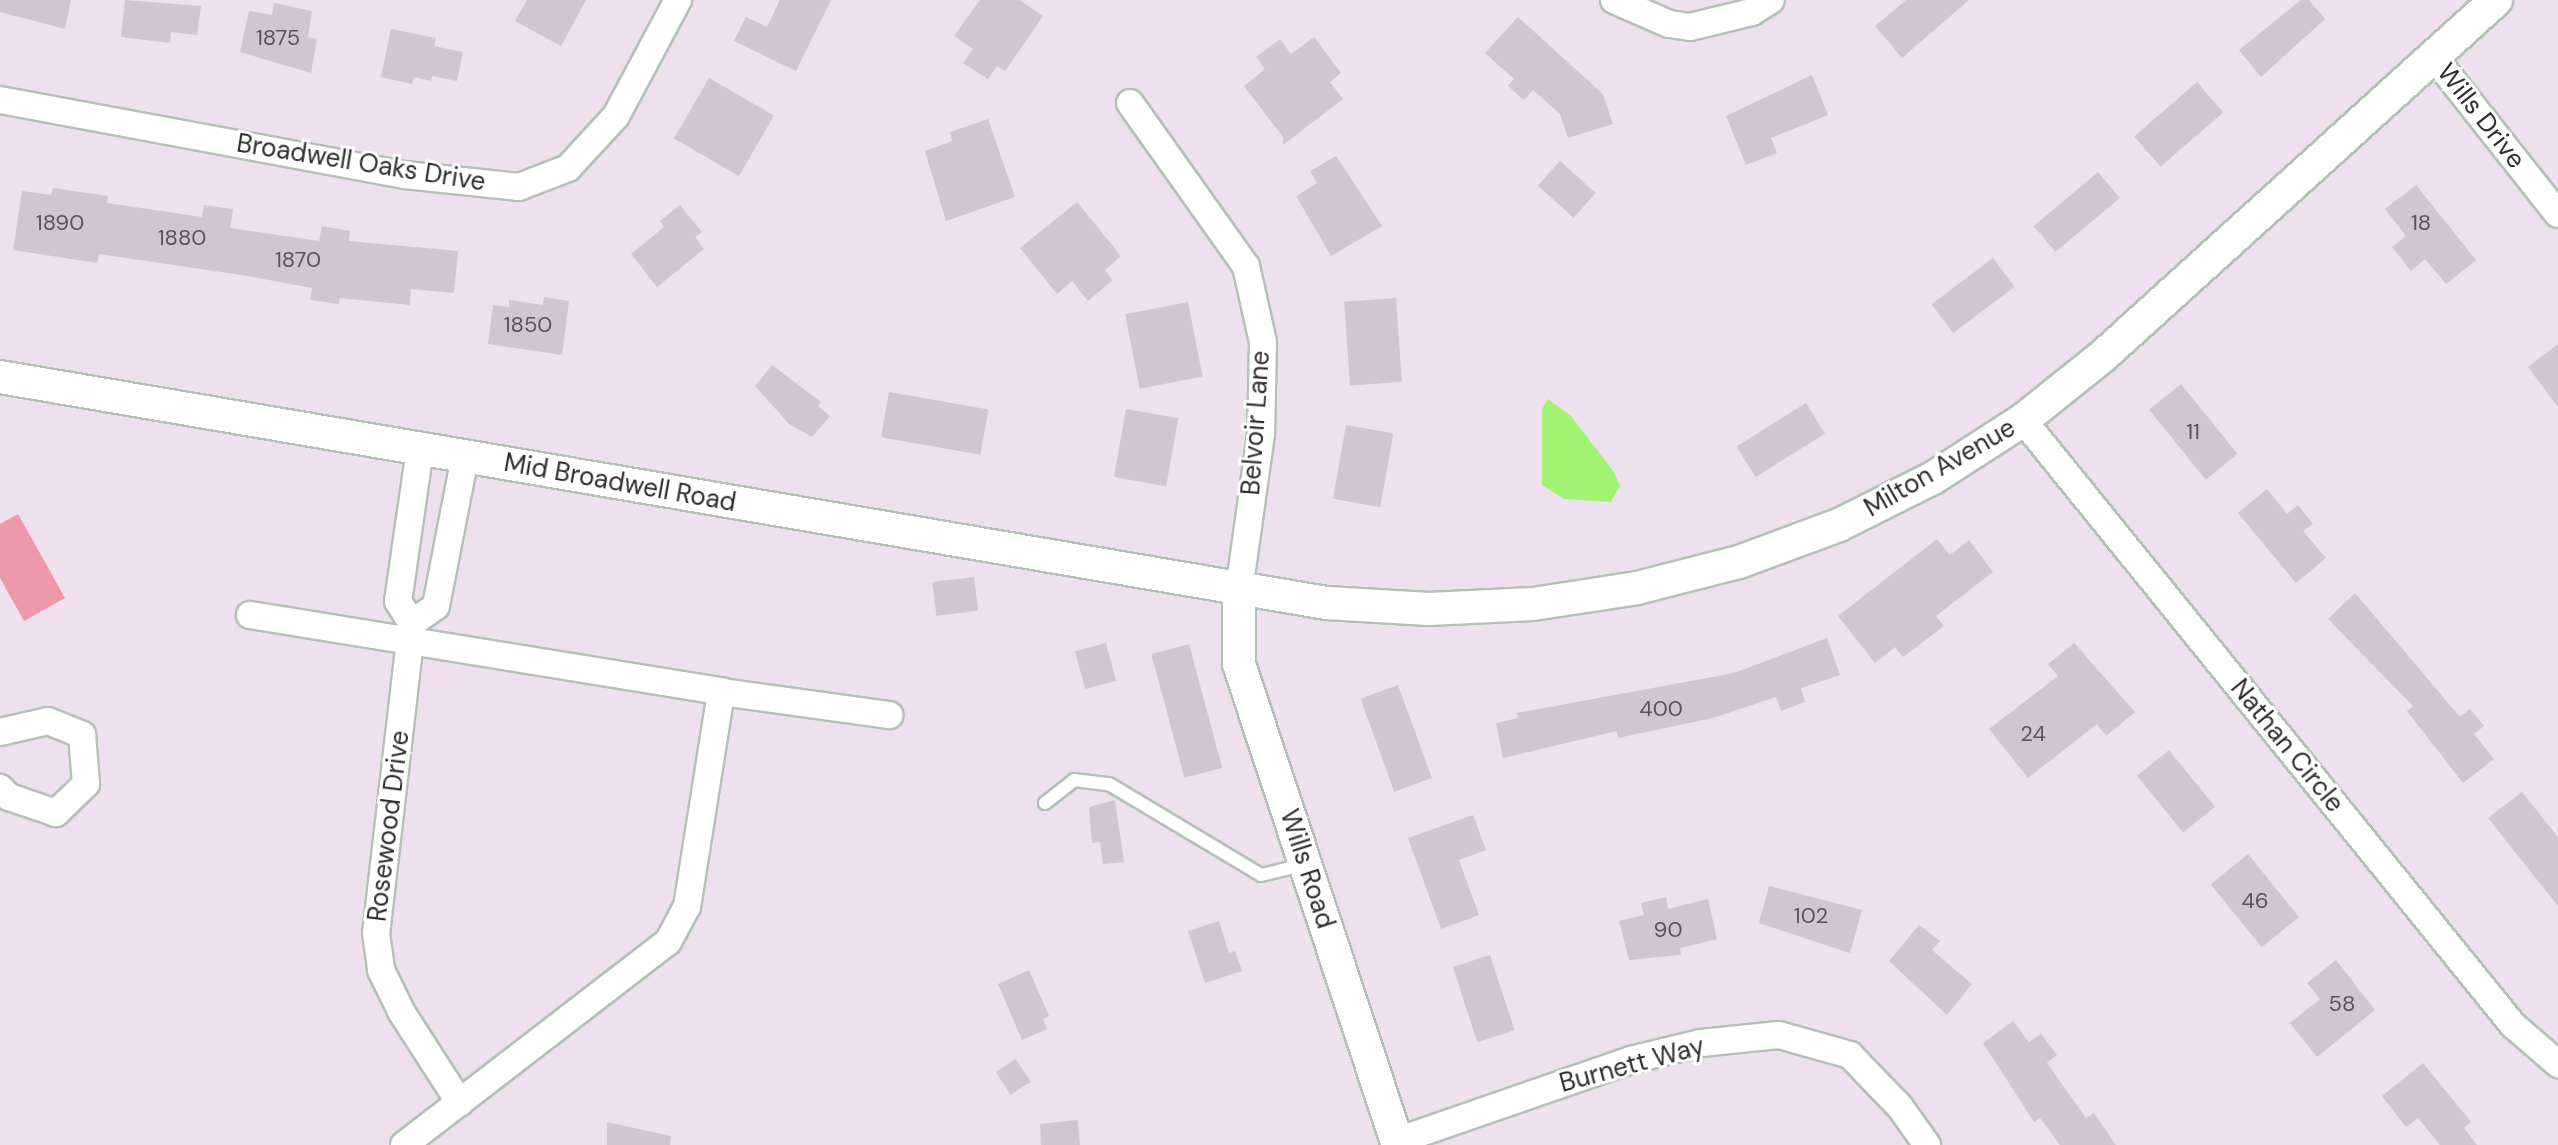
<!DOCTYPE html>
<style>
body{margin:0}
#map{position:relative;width:2558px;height:1145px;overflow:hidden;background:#eee0ef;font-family:"DM Sans",sans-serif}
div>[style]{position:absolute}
.pitch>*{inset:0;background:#ee98a9}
.water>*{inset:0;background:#a1f371}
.building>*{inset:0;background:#d2c4d2;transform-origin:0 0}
.roads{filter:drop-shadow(2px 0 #b4c1b6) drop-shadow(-2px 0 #b4c1b6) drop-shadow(0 2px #b4c1b6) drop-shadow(0 -2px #b4c1b6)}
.service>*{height:12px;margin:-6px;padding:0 6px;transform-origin:6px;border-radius:6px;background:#fff}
.minor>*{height:26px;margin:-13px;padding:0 13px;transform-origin:13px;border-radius:13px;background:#fff}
.tertiary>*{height:32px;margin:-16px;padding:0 16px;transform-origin:16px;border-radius:16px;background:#fff}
span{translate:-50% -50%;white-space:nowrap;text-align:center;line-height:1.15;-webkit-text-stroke:6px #fff;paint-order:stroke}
.number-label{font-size:22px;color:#575457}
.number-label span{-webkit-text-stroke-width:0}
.street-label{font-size:26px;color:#2e2e2e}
</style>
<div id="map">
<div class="pitch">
<div style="clip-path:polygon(18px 514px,65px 598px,24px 621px,0 578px,0 524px)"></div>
</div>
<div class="water">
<div style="clip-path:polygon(1548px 399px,1571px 416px,1614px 472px,1620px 486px,1611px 502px,1564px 499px,1542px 485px,1542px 409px)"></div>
</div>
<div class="building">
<div style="clip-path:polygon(0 0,71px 0,65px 29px,0 12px)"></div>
<div style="clip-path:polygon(125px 0,201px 6px,197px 35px,171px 32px,170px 43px,121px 37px)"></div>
<div style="clip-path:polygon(527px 0,586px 0,561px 46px,515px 21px)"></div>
<div style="clip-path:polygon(780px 0,831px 0,796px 71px,734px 41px,746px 17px,767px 27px)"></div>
<div style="clip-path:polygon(980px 0,1019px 0,1043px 16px,1005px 71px,997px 66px,988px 79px,963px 63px,973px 49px,954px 36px)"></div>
<div style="clip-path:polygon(1906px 0,1969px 0,1902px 58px,1875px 26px)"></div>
<div style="clip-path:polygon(2301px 0,2309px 0,2325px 19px,2261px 77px,2239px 50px)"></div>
<div style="clip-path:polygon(274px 3px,312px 11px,308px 37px,317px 39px,311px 73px,240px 52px,249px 11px,272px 15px)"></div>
<div style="clip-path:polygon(1518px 17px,1603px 94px,1613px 124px,1568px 138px,1560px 114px,1533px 90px,1524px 100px,1508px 86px,1514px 79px,1485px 53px)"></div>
<div style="clip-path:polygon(391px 29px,436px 38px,434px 46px,463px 52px,457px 81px,432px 76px,431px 81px,414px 77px,412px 84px,381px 77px)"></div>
<div style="clip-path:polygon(1314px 37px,1341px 73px,1330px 82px,1343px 99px,1283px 145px,1283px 137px,1244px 86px,1265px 69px,1256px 57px,1280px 39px,1291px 54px)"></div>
<div style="clip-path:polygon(1812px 75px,1828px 115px,1771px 138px,1777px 153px,1746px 165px,1726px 116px)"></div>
<div style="left:709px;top:78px;width:75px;height:70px;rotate:30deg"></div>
<div style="left:2197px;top:82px;width:40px;height:83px;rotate:49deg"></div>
<div style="clip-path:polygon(988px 119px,1015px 197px,946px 221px,925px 151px,952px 141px,950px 132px)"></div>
<div style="clip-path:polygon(1336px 156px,1382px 226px,1331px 256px,1296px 196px,1317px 183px,1310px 171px)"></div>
<div style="left:1560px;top:161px;width:48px;height:33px;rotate:42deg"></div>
<div style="left:2098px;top:172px;width:34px;height:84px;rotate:50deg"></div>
<div style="clip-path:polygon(2416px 185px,2476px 260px,2446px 284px,2425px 259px,2411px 271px,2392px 247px,2406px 236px,2385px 209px)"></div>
<div style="clip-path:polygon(53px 188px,108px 196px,107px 203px,202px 217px,204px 205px,233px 209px,230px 228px,319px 241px,322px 226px,350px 231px,349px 241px,458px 251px,454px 293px,411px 289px,410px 305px,340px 298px,339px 304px,310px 300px,312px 288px,248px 276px,99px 254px,97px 263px,13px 250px,22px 191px,51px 195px)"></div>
<div style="clip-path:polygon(1077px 202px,1121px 256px,1105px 270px,1113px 280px,1088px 301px,1072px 281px,1057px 294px,1020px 248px)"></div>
<div style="clip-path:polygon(680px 205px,702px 232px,695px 237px,704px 249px,657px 287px,631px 254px,664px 227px,660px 221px)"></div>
<div style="left:1993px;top:258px;width:36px;height:77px;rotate:53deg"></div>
<div style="clip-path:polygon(544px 297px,569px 301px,562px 355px,488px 344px,493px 305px,509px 307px,509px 300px,543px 305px)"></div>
<div style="left:1396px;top:298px;width:84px;height:52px;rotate:86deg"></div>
<div style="left:1188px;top:302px;width:76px;height:64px;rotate:79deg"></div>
<div style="clip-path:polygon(2558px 344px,2558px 407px,2528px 367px)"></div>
<div style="clip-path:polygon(772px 365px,821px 402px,818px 406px,830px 416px,812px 437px,789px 424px,755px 386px)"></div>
<div style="left:2181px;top:384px;width:90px;height:41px;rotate:51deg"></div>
<div style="left:889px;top:392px;width:101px;height:46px;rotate:10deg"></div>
<div style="left:1806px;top:403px;width:36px;height:82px;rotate:58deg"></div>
<div style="left:1126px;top:409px;width:53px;height:69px;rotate:10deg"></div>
<div style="left:1346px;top:425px;width:48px;height:75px;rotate:10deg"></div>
<div style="clip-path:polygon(2267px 489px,2287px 514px,2298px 505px,2313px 524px,2303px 531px,2326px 558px,2296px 583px,2238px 513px)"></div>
<div style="clip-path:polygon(1937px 539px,1950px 555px,1969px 540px,1993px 572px,1936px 616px,1944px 626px,1903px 657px,1895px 647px,1875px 663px,1838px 616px)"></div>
<div style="left:974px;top:577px;width:34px;height:42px;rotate:83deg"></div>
<div style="clip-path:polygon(2355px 593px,2460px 717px,2470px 709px,2484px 726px,2474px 734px,2494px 759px,2463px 783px,2407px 711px,2413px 706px,2328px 619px)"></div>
<div style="clip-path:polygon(1827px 638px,1840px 675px,1801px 688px,1805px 702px,1781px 711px,1776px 697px,1713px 718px,1618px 738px,1617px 731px,1503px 758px,1496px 723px,1518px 718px,1517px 713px,1734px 673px)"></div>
<div style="left:1106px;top:643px;width:39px;height:32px;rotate:75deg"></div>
<div style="clip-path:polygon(2074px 643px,2135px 712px,2106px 736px,2097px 724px,2028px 778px,1989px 729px,2058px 676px,2048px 664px)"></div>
<div style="left:1189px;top:644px;width:128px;height:39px;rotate:75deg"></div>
<div style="left:1398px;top:685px;width:99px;height:40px;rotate:70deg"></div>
<div style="left:2169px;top:750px;width:73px;height:41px;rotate:51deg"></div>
<div style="clip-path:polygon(2522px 792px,2558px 837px,2558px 906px,2488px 818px)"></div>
<div style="clip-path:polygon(1115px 800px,1124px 862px,1103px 864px,1100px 842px,1092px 843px,1089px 807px)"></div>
<div style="clip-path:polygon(1473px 815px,1486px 850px,1459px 860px,1479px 915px,1441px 929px,1408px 838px)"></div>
<div style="left:2248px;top:854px;width:81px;height:48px;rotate:51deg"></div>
<div style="clip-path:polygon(1769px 886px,1862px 910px,1850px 953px,1759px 923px)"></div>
<div style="clip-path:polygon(1666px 897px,1668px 909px,1708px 899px,1717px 939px,1680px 948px,1681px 955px,1629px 960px,1619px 921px,1644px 915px,1641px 903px)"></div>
<div style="clip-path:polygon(1219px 921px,1229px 953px,1235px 951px,1242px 971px,1205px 983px,1188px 931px)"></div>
<div style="clip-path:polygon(1919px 925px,1940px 941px,1932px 950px,1972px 984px,1947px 1015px,1889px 961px)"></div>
<div style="left:1490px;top:955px;width:79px;height:39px;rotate:72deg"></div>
<div style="clip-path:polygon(2336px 960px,2375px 1010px,2317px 1057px,2290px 1023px,2320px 999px,2307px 983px)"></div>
<div style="clip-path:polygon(1029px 970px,1049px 1016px,1043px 1019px,1047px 1029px,1022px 1040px,998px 984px)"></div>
<div style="clip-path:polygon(2013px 1021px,2029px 1042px,2041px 1034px,2057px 1055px,2047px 1063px,2086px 1118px,2094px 1113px,2116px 1145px,2060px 1145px,2040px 1118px,2034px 1122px,1983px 1043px)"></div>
<div style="left:1016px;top:1059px;width:27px;height:24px;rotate:57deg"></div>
<div style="clip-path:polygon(2423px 1063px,2471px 1122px,2464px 1128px,2477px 1145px,2440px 1145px,2418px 1118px,2406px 1127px,2382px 1096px)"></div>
<div style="clip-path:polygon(1078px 1120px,1080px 1145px,1041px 1145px,1040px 1124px)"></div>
<div style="clip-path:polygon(607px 1122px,671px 1136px,670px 1145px,607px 1145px)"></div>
</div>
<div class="roads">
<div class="service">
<div style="left:1045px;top:803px;width:37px;rotate:-38deg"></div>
<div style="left:1074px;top:780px;width:35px;rotate:7deg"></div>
<div style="left:1109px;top:784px;width:177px;rotate:30.9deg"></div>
<div style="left:1261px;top:875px;width:43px;rotate:-13.4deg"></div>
</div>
<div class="minor">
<div style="left:1614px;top:0;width:60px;rotate:23.6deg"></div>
<div style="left:1669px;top:24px;width:21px;rotate:8deg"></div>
<div style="left:1690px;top:27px;width:64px;rotate:-13.6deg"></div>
<div style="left:1752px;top:12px;width:22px;rotate:-32deg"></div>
<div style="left:2433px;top:56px;width:201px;rotate:51.7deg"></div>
<div style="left:0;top:100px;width:412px;rotate:10.5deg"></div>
<div style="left:405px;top:175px;width:115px;rotate:6deg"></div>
<div style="left:519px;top:187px;width:53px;rotate:-21.2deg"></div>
<div style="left:568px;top:168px;width:71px;rotate:-47.3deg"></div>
<div style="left:616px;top:116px;width:132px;rotate:-61.9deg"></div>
<div style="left:1130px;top:103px;width:200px;rotate:54.6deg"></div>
<div style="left:1246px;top:266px;width:78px;rotate:77.4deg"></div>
<div style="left:1263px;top:342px;width:92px;rotate:91.2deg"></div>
<div style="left:1261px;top:434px;width:158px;rotate:98deg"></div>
<div style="left:2023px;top:420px;width:779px;rotate:51deg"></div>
<div style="left:2513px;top:1025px;width:60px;rotate:40.9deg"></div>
<div style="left:420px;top:449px;width:154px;rotate:98.2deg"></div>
<div style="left:398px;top:601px;width:26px;rotate:58deg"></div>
<div style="left:412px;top:623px;width:29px;rotate:-35deg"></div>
<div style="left:436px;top:606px;width:152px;rotate:-79deg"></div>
<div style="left:250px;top:615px;width:479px;rotate:9.2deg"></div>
<div style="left:412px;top:623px;width:312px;rotate:96.6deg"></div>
<div style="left:376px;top:933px;width:37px;rotate:82deg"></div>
<div style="left:381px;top:970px;width:48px;rotate:64deg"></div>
<div style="left:402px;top:1013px;width:107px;rotate:57.2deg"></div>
<div style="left:0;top:732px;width:49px;rotate:-12.9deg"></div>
<div style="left:48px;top:721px;width:37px;rotate:22deg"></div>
<div style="left:82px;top:735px;width:49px;rotate:85.3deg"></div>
<div style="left:86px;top:784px;width:42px;rotate:136deg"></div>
<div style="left:56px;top:813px;width:50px;rotate:-161.2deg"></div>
<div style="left:9px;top:797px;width:13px;rotate:-135deg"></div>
<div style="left:1397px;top:1141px;width:248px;rotate:-19.1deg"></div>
<div style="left:1631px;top:1060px;width:72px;rotate:-13.7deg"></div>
<div style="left:1701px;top:1043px;width:78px;rotate:-5.9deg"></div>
<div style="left:1779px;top:1035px;width:74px;rotate:15.7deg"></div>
<div style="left:1850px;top:1055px;width:72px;rotate:46.1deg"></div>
<div style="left:1900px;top:1107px;width:47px;rotate:54.6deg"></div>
<div style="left:404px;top:1145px;width:333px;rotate:-37.6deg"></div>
<div style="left:668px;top:942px;width:40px;rotate:-62deg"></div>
<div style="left:687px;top:907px;width:218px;rotate:-81deg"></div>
<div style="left:721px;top:692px;width:170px;rotate:7.8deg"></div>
</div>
<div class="tertiary">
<div style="left:0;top:377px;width:1346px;rotate:9.67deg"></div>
<div style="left:1327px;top:603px;width:102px;rotate:3.4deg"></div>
<div style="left:1429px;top:609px;width:104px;rotate:-2.8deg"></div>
<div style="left:1533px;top:604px;width:105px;rotate:-8.7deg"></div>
<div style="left:1637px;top:588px;width:105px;rotate:-14.3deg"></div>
<div style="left:1739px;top:562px;width:107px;rotate:-20.3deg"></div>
<div style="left:1839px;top:525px;width:105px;rotate:-26.6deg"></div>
<div style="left:1933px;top:478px;width:107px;rotate:-32.8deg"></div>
<div style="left:2023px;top:420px;width:104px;rotate:-38.7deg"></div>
<div style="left:2104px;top:355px;width:529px;rotate:-42.16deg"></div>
<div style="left:1239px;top:590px;width:74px;rotate:90deg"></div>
<div style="left:1239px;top:664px;width:507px;rotate:71.71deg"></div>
</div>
</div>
<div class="number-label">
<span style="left:278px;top:38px">1875</span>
<span style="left:60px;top:223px">1890</span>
<span style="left:2421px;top:223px">18</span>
<span style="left:182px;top:238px">1880</span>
<span style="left:298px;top:260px">1870</span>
<span style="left:528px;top:325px">1850</span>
<span style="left:2193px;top:432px">11</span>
<span style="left:1661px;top:709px">400</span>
<span style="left:2033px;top:734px">24</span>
<span style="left:2255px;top:901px">46</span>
<span style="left:1811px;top:916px">102</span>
<span style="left:1668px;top:930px">90</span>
<span style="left:2342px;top:1004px">58</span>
</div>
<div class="street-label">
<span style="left:2481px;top:116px;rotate:52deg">Wills Drive</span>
<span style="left:361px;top:163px;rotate:9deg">Broadwell Oaks Drive</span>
<span style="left:1256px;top:423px;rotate:-86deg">Belvoir Lane</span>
<span style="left:1940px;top:468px;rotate:-30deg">Milton Avenue</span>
<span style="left:620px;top:483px;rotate:10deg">Mid Broadwell Road</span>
<span style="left:2287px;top:746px;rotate:51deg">Nathan Circle</span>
<span style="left:389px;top:826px;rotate:-83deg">Rosewood Drive</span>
<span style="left:1307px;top:869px;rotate:72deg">Wills Road</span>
<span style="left:1632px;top:1065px;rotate:-15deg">Burnett Way</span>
</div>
</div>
